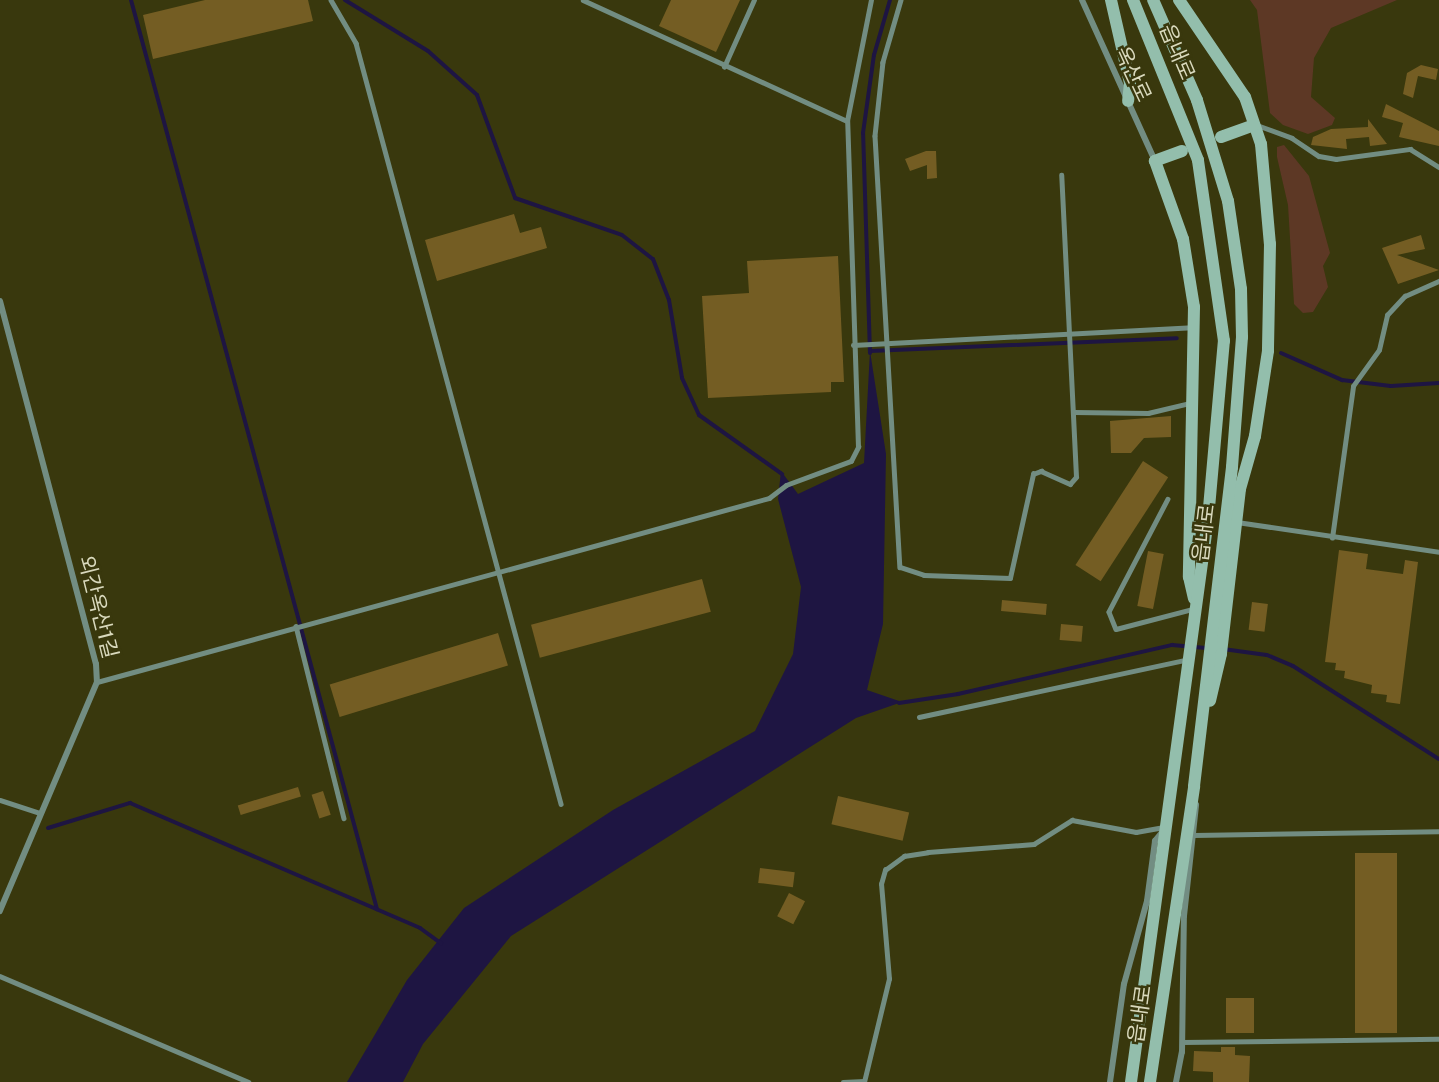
<!DOCTYPE html>
<meta charset="utf-8">
<style>
body{margin:0}
#map{position:relative;width:1439px;height:1082px;overflow:hidden;background:#39380d;font-family:"Public Sans","Noto Sans KR",sans-serif}
div>[style]{position:absolute}
.green>*{inset:0;background:#5d3825}
.water>*{inset:0;background:#1e1542}
.stream>*{height:4px;margin:-2px;padding:0 2px;transform-origin:2px;border-radius:2px;background:#1e1542}
.building>*{inset:0;background:#745d23;transform-origin:0 0}
.lane>*{height:4.5px;margin:-2.25px;padding:0 2.25px;transform-origin:2.25px;border-radius:2.25px;background:#728d82}
.street>*{height:6px;margin:-3px;padding:0 3px;transform-origin:3px;border-radius:3px;background:#728d82}
.secondary>*{height:12px;margin:-6px;padding:0 6px;transform-origin:6px;border-radius:6px;background:#93beac}
span{translate:-50% -50%;white-space:nowrap;text-align:center;line-height:1.15;-webkit-text-stroke:5px #39380d;paint-order:stroke}
.street-label{font-size:21px;color:#d9d9bd}
</style>
<div id="map">
<div class="green">
<div style="clip-path:polygon(1250px 0,1397px 0,1331px 28px,1314px 58px,1311px 97px,1335px 118px,1332px 125px,1308px 134px,1283px 125px,1270px 113px,1257px 10px)"></div>
<div style="clip-path:polygon(1284px 145px,1309px 176px,1330px 253px,1323px 266px,1328px 287px,1313px 312px,1303px 313px,1294px 304px,1288px 205px,1277px 157px,1277px 147px)"></div>
</div>
<div class="water">
<div style="clip-path:polygon(870px 351px,886px 454px,883px 624px,867px 690px,902px 702px,856px 718px,511px 936px,423px 1044px,403px 1082px,347px 1082px,407px 980px,464px 908px,613px 810px,755px 731px,793px 654px,801px 587px,778px 499px,781px 471px,798px 494px,864px 463px)"></div>
</div>
<div class="stream">
<div style="left:131px;top:0;width:942px;rotate:74.86deg"></div>
<div style="left:345px;top:0;width:97px;rotate:31.6deg"></div>
<div style="left:428px;top:51px;width:66px;rotate:41.9deg"></div>
<div style="left:477px;top:95px;width:110px;rotate:69.7deg"></div>
<div style="left:515px;top:198px;width:113px;rotate:19.1deg"></div>
<div style="left:622px;top:235px;width:39px;rotate:38deg"></div>
<div style="left:653px;top:259px;width:44px;rotate:68.7deg"></div>
<div style="left:669px;top:300px;width:79px;rotate:80.5deg"></div>
<div style="left:682px;top:378px;width:41px;rotate:65.3deg"></div>
<div style="left:699px;top:415px;width:102px;rotate:35.4deg"></div>
<div style="left:870px;top:351px;width:307px;rotate:-2.4deg"></div>
<div style="left:870px;top:353px;width:220px;rotate:-91.8deg"></div>
<div style="left:863px;top:133px;width:79px;rotate:-82deg"></div>
<div style="left:874px;top:55px;width:57px;rotate:-73.8deg"></div>
<div style="left:1281px;top:353px;width:67px;rotate:23.9deg"></div>
<div style="left:1342px;top:380px;width:49px;rotate:7deg"></div>
<div style="left:1391px;top:386px;width:48px;rotate:-3.6deg"></div>
<div style="left:1223px;top:649px;width:44px;rotate:7.8deg"></div>
<div style="left:1267px;top:655px;width:28px;rotate:23deg"></div>
<div style="left:1293px;top:666px;width:173px;rotate:32.5deg"></div>
<div style="left:899px;top:703px;width:60px;rotate:-8.7deg"></div>
<div style="left:958px;top:694px;width:220px;rotate:-12.9deg"></div>
<div style="left:1172px;top:645px;width:37px;rotate:5deg"></div>
<div style="left:48px;top:828px;width:86px;rotate:-17deg"></div>
<div style="left:130px;top:803px;width:316px;rotate:23.3deg"></div>
<div style="left:420px;top:928px;width:26px;rotate:36deg"></div>
</div>
<div class="building">
<div style="clip-path:polygon(205px 0,308px 0,313px 21px,153px 59px,143px 15px)"></div>
<div style="clip-path:polygon(671px 0,740px 0,716px 52px,659px 26px)"></div>
<div style="clip-path:polygon(1421px 65px,1438px 69px,1436px 80px,1418px 76px,1413px 98px,1403px 94px,1407px 73px)"></div>
<div style="clip-path:polygon(1386px 104px,1439px 131px,1439px 146px,1399px 137px,1403px 123px,1382px 117px)"></div>
<div style="clip-path:polygon(1368px 119px,1387px 144px,1370px 146px,1369px 137px,1346px 139px,1347px 149px,1311px 145px,1313px 137px,1331px 129px,1368px 127px)"></div>
<div style="clip-path:polygon(926px 151px,936px 151px,937px 178px,927px 179px,927px 165px,910px 171px,905px 159px)"></div>
<div style="clip-path:polygon(514px 214px,520px 233px,541px 227px,547px 248px,437px 281px,425px 240px)"></div>
<div style="clip-path:polygon(1421px 235px,1425px 249px,1397px 255px,1439px 270px,1398px 284px,1382px 248px)"></div>
<div style="clip-path:polygon(838px 256px,844px 382px,831px 382px,831px 392px,708px 398px,702px 296px,749px 293px,747px 261px)"></div>
<div style="clip-path:polygon(1171px 416px,1171px 437px,1144px 438px,1131px 453px,1111px 453px,1110px 421px)"></div>
<div style="left:1143px;top:461px;width:30px;height:124px;rotate:33deg"></div>
<div style="clip-path:polygon(1339px 550px,1368px 554px,1366px 569px,1403px 574px,1405px 560px,1418px 562px,1400px 704px,1386px 702px,1387px 695px,1371px 693px,1372px 685px,1344px 678px,1345px 671px,1335px 670px,1336px 663px,1325px 662px)"></div>
<div style="left:1148px;top:551px;width:16px;height:56px;rotate:11deg"></div>
<div style="left:702px;top:579px;width:34px;height:177px;rotate:75deg"></div>
<div style="left:1002px;top:600px;width:45px;height:11px;rotate:5deg"></div>
<div style="left:1252px;top:602px;width:16px;height:28px;rotate:7deg"></div>
<div style="left:1061px;top:624px;width:22px;height:16px;rotate:5deg"></div>
<div style="left:498px;top:633px;width:34px;height:176px;rotate:73deg"></div>
<div style="left:298px;top:787px;width:10px;height:63px;rotate:73deg"></div>
<div style="left:323px;top:791px;width:25px;height:12px;rotate:72deg"></div>
<div style="left:838px;top:796px;width:73px;height:29px;rotate:13deg"></div>
<div style="left:1355px;top:853px;width:42px;height:180px"></div>
<div style="left:760px;top:868px;width:35px;height:15px;rotate:7deg"></div>
<div style="left:789px;top:893px;width:18px;height:26px;rotate:27deg"></div>
<div style="left:1226px;top:998px;width:28px;height:35px"></div>
<div style="clip-path:polygon(1221px 1047px,1235px 1047px,1235px 1055px,1250px 1056px,1249px 1082px,1213px 1082px,1213px 1072px,1193px 1071px,1194px 1051px,1221px 1052px)"></div>
</div>
<div class="lane">
<div style="left:331px;top:0;width:50px;rotate:59.8deg"></div>
<div style="left:356px;top:43px;width:788px;rotate:74.92deg"></div>
<div style="left:583px;top:0;width:290px;rotate:24.6deg"></div>
<div style="left:901px;top:0;width:65px;rotate:106.2deg"></div>
<div style="left:883px;top:62px;width:74px;rotate:96.2deg"></div>
<div style="left:875px;top:136px;width:432px;rotate:86.7deg"></div>
<div style="left:900px;top:567px;width:25px;rotate:18deg"></div>
<div style="left:924px;top:575px;width:86px;rotate:2deg"></div>
<div style="left:1010px;top:578px;width:107px;rotate:-77.5deg"></div>
<div style="left:1033px;top:474px;width:9px;rotate:-21deg"></div>
<div style="left:1041px;top:471px;width:32px;rotate:24deg"></div>
<div style="left:1070px;top:484px;width:9px;rotate:-49deg"></div>
<div style="left:1076px;top:477px;width:302px;rotate:-92.8deg"></div>
<div style="left:724px;top:67px;width:73px;rotate:-65.9deg"></div>
<div style="left:1257px;top:125px;width:37px;rotate:20deg"></div>
<div style="left:1292px;top:138px;width:32px;rotate:34deg"></div>
<div style="left:1319px;top:156px;width:17px;rotate:10deg"></div>
<div style="left:1336px;top:159px;width:75px;rotate:-7.7deg"></div>
<div style="left:1410px;top:149px;width:34px;rotate:32deg"></div>
<div style="left:853px;top:345px;width:339px;rotate:-3deg"></div>
<div style="left:1074px;top:412px;width:74px;rotate:0.8deg"></div>
<div style="left:1148px;top:413px;width:43px;rotate:-13.4deg"></div>
<div style="left:1168px;top:499px;width:127px;rotate:117.6deg"></div>
<div style="left:1109px;top:612px;width:18px;rotate:68deg"></div>
<div style="left:1116px;top:629px;width:80px;rotate:-14.6deg"></div>
<div style="left:1237px;top:522px;width:204px;rotate:8.4deg"></div>
<div style="left:1332px;top:538px;width:153px;rotate:-82.1deg"></div>
<div style="left:1353px;top:386px;width:44px;rotate:-54.2deg"></div>
<div style="left:1379px;top:350px;width:36px;rotate:-77deg"></div>
<div style="left:1387px;top:315px;width:26px;rotate:-47deg"></div>
<div style="left:1405px;top:296px;width:37px;rotate:-24deg"></div>
<div style="left:296px;top:626px;width:198px;rotate:76deg"></div>
<div style="left:97px;top:682px;width:697px;rotate:-15.31deg"></div>
<div style="left:769px;top:498px;width:21px;rotate:-37deg"></div>
<div style="left:786px;top:485px;width:69px;rotate:-20.3deg"></div>
<div style="left:851px;top:461px;width:16px;rotate:-63deg"></div>
<div style="left:858px;top:447px;width:326px;rotate:-91.9deg"></div>
<div style="left:847px;top:121px;width:123px;rotate:-78.8deg"></div>
<div style="left:919px;top:717px;width:273px;rotate:-12.1deg"></div>
<div style="left:0;top:800px;width:42px;rotate:18deg"></div>
<div style="left:1194px;top:835px;width:245px;rotate:-0.9deg"></div>
<div style="left:0;top:976px;width:270px;rotate:23.1deg"></div>
<div style="left:1182px;top:1042px;width:257px;rotate:-0.7deg"></div>
<div style="left:843px;top:1082px;width:21px;rotate:-3deg"></div>
<div style="left:864px;top:1082px;width:106px;rotate:-76.4deg"></div>
<div style="left:889px;top:979px;width:95px;rotate:-94.8deg"></div>
<div style="left:881px;top:884px;width:15px;rotate:-74deg"></div>
<div style="left:885px;top:870px;width:24px;rotate:-36deg"></div>
<div style="left:904px;top:856px;width:24px;rotate:-9deg"></div>
<div style="left:928px;top:852px;width:106px;rotate:-4.3deg"></div>
<div style="left:1034px;top:844px;width:45px;rotate:-32.3deg"></div>
<div style="left:1072px;top:820px;width:65px;rotate:10.6deg"></div>
<div style="left:1136px;top:832px;width:28px;rotate:-10deg"></div>
</div>
<div class="street">
<div style="left:1082px;top:0;width:177px;rotate:65.6deg"></div>
<div style="left:0;top:301px;width:375px;rotate:75.2deg"></div>
<div style="left:96px;top:664px;width:18px;rotate:87deg"></div>
<div style="left:97px;top:682px;width:249px;rotate:113deg"></div>
<div style="left:1110px;top:1082px;width:99px;rotate:-81.9deg"></div>
<div style="left:1124px;top:984px;width:86px;rotate:-74.5deg"></div>
<div style="left:1147px;top:901px;width:61px;rotate:-82.4deg"></div>
<div style="left:1155px;top:841px;width:13px;rotate:-51deg"></div>
<div style="left:1176px;top:1082px;width:31px;rotate:-79deg"></div>
<div style="left:1182px;top:1052px;width:136px;rotate:-89.2deg"></div>
<div style="left:1184px;top:916px;width:112px;rotate:-83.8deg"></div>
</div>
<div class="secondary">
<div style="left:1111px;top:0;width:85px;rotate:77.1deg"></div>
<div style="left:1130px;top:83px;width:18px;rotate:96deg"></div>
<div style="left:1179px;top:0;width:117px;rotate:55.8deg"></div>
<div style="left:1245px;top:97px;width:50px;rotate:71.2deg"></div>
<div style="left:1261px;top:144px;width:100px;rotate:84.9deg"></div>
<div style="left:1270px;top:244px;width:107px;rotate:91.1deg"></div>
<div style="left:1268px;top:351px;width:86px;rotate:98.7deg"></div>
<div style="left:1255px;top:436px;width:55px;rotate:105.8deg"></div>
<div style="left:1240px;top:489px;width:166px;rotate:96.6deg"></div>
<div style="left:1221px;top:654px;width:48px;rotate:103.2deg"></div>
<div style="left:1221px;top:137px;width:35px;rotate:-20deg"></div>
<div style="left:1182px;top:151px;width:29px;rotate:160deg"></div>
<div style="left:1155px;top:161px;width:83px;rotate:70.3deg"></div>
<div style="left:1183px;top:239px;width:69px;rotate:80.8deg"></div>
<div style="left:1194px;top:307px;width:270px;rotate:91.1deg"></div>
<div style="left:1189px;top:577px;width:22px;rotate:77deg"></div>
<div style="left:1131px;top:1082px;width:568px;rotate:-82.21deg"></div>
<div style="left:1208px;top:519px;width:179px;rotate:-84.9deg"></div>
<div style="left:1224px;top:341px;width:183px;rotate:-98.2deg"></div>
<div style="left:1198px;top:160px;width:173px;rotate:-112.1deg"></div>
<div style="left:1150px;top:1082px;width:299px;rotate:-81.5deg"></div>
<div style="left:1194px;top:786px;width:321px;rotate:-83.2deg"></div>
<div style="left:1232px;top:467px;width:130px;rotate:-85.6deg"></div>
<div style="left:1242px;top:337px;width:48px;rotate:-91.2deg"></div>
<div style="left:1241px;top:289px;width:89px;rotate:-98.4deg"></div>
<div style="left:1228px;top:201px;width:106px;rotate:-107.1deg"></div>
<div style="left:1197px;top:100px;width:109px;rotate:-113.7deg"></div>
</div>
<div class="street-label">
<span style="left:1177px;top:52px;rotate:67deg">읍내로</span>
<span style="left:1133px;top:74px;rotate:65deg">옥산로</span>
<span style="left:1204px;top:533px;rotate:-83deg">읍내로</span>
<span style="left:98px;top:607px;rotate:76deg">외간옥산1길</span>
<span style="left:1140px;top:1014px;rotate:-82deg">읍내로</span>
</div>
</div>
